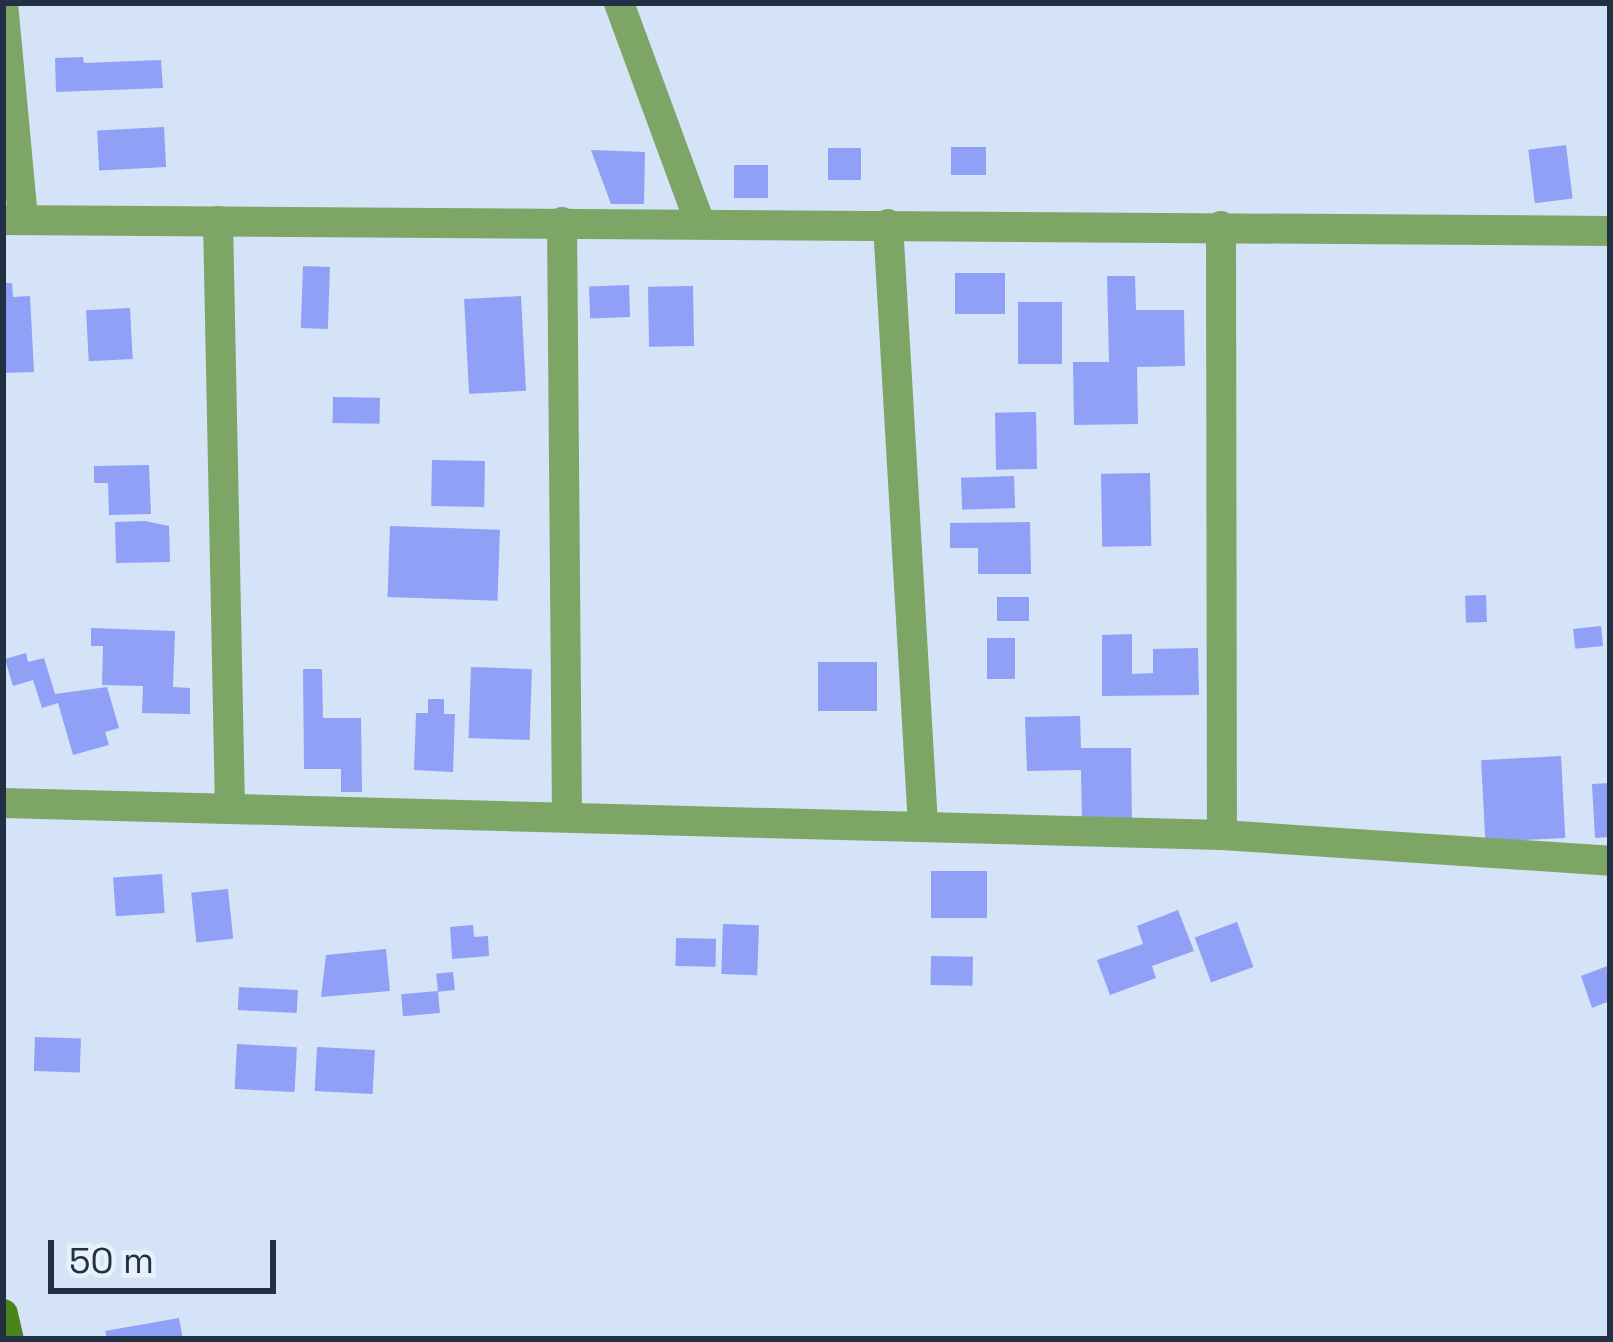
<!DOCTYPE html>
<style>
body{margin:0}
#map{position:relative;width:1613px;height:1342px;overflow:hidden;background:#d4e3f7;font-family:"Space Grotesk",sans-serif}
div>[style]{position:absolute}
.building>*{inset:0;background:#90a0f6;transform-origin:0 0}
.street>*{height:30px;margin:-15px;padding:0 15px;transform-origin:15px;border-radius:15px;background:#7da566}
.secondary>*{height:30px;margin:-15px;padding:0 15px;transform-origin:15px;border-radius:15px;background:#4a851b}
span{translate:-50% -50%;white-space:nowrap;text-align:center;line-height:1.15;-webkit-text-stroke:12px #e8f0fa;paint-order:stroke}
.frame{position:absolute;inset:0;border:6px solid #213043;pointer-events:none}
.scale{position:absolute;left:48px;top:1240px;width:228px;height:54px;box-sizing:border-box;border:6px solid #213043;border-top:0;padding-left:15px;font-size:36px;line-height:42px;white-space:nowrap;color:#213043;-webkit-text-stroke:9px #e8f0fa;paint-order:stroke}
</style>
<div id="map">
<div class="building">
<div style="clip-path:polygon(83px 57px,84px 63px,161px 60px,163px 88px,56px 92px,55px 58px)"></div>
<div style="left:164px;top:127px;width:40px;height:67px;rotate:87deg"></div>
<div style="left:1566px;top:145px;width:54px;height:38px;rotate:83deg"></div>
<div style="left:951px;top:147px;width:35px;height:28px"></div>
<div style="left:861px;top:148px;width:32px;height:33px;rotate:90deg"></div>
<div style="clip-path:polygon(591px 150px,645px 152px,644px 204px,611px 204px)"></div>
<div style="left:734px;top:165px;width:34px;height:33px"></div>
<div style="left:303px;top:266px;width:27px;height:62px;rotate:2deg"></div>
<div style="left:955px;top:273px;width:50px;height:41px"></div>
<div style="clip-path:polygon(1107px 276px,1135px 276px,1136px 310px,1184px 310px,1185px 366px,1137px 367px,1138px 424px,1074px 425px,1073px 362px,1109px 362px)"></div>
<div style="clip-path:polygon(3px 283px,12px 283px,13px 297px,30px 296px,34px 372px,3px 373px)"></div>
<div style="left:629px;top:285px;width:32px;height:40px;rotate:88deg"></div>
<div style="left:693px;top:286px;width:60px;height:45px;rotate:89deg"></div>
<div style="left:521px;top:296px;width:95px;height:57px;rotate:87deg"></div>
<div style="left:1018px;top:302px;width:44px;height:62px"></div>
<div style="left:130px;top:308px;width:51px;height:44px;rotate:87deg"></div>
<div style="left:333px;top:397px;width:47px;height:26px;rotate:1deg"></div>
<div style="left:1036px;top:412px;width:57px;height:41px;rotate:89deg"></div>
<div style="left:432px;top:460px;width:53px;height:46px;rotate:1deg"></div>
<div style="clip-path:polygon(149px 465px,151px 514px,109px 515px,108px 483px,94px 483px,94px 466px)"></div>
<div style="left:1150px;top:473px;width:73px;height:49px;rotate:89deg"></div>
<div style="left:1014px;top:476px;width:32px;height:53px;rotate:88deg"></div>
<div style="clip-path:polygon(145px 521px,169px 526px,170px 562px,116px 563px,115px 522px)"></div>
<div style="clip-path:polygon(1030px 522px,1031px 574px,978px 574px,978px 548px,950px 548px,950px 523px)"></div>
<div style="left:390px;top:526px;width:110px;height:71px;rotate:2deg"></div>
<div style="left:1486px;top:595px;width:27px;height:21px;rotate:88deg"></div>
<div style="left:997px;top:597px;width:32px;height:24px"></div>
<div style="left:1601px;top:626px;width:20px;height:28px;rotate:84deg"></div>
<div style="clip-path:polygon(91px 628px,175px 631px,173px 687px,190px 688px,190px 714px,142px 713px,143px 686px,102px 685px,103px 646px,91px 646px)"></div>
<div style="clip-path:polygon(1132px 634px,1132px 674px,1153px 673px,1153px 649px,1198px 648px,1199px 695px,1102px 696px,1102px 635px)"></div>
<div style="left:987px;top:638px;width:28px;height:41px"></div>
<div style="clip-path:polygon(26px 653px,28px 662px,44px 658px,55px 694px,107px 687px,119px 728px,105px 732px,109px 745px,73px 755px,58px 703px,42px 708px,33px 680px,13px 686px,5px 659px)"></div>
<div style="left:818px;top:662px;width:59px;height:49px"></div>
<div style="left:471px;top:667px;width:61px;height:71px;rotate:2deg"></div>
<div style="clip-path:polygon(303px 669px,322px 669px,323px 718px,361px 718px,362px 792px,341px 792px,341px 769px,304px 769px)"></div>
<div style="clip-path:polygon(428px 699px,444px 699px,444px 714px,455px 714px,453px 772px,414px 770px,416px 713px,428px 713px)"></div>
<div style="clip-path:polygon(1080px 716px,1081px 748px,1131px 748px,1132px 825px,1082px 825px,1081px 770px,1027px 771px,1025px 717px)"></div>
<div style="left:1561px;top:756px;width:82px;height:80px;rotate:87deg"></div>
<div style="clip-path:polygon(1610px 783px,1610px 837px,1595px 838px,1592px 784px)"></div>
<div style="left:987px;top:871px;width:47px;height:56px;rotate:90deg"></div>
<div style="left:162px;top:874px;width:39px;height:49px;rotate:86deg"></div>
<div style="left:228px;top:889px;width:50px;height:37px;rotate:84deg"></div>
<div style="clip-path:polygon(1178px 910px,1194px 951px,1152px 966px,1156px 978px,1110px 995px,1097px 960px,1143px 944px,1137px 926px)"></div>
<div style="left:1237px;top:922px;width:48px;height:45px;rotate:70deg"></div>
<div style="left:723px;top:924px;width:36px;height:50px;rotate:2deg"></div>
<div style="clip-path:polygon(473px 925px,474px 937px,488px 936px,489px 956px,452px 959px,450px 927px)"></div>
<div style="left:676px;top:938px;width:40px;height:28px;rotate:1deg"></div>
<div style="clip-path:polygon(386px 949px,390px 991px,321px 997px,326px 955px)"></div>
<div style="left:931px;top:956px;width:42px;height:29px;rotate:1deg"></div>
<div style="clip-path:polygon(1610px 965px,1610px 1001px,1592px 1008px,1581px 976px)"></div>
<div style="left:453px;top:972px;width:18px;height:17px;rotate:84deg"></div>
<div style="left:239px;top:987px;width:59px;height:23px;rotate:3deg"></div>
<div style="left:438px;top:991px;width:22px;height:37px;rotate:85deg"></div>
<div style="left:35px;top:1037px;width:46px;height:34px;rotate:2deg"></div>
<div style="left:237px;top:1044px;width:60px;height:45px;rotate:3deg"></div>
<div style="left:317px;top:1047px;width:58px;height:44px;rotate:3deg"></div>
<div style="clip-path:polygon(179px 1318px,183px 1339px,107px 1339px,105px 1331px)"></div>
</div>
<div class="street">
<div style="left:3px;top:3px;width:218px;rotate:84.7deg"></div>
<div style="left:619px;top:3px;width:234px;rotate:69.8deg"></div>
<div style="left:3px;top:220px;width:1607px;rotate:0.39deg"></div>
<div style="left:218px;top:221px;width:588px;rotate:88.83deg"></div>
<div style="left:562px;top:222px;width:592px;rotate:89.52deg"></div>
<div style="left:888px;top:224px;width:602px;rotate:86.67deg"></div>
<div style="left:1221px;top:226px;width:609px;rotate:89.91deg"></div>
<div style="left:3px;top:803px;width:1219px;rotate:1.5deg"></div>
<div style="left:1222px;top:835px;width:389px;rotate:3.8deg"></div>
</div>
<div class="secondary">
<div style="left:3px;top:1314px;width:26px;rotate:77deg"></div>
</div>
<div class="frame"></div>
<div class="scale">50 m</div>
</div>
